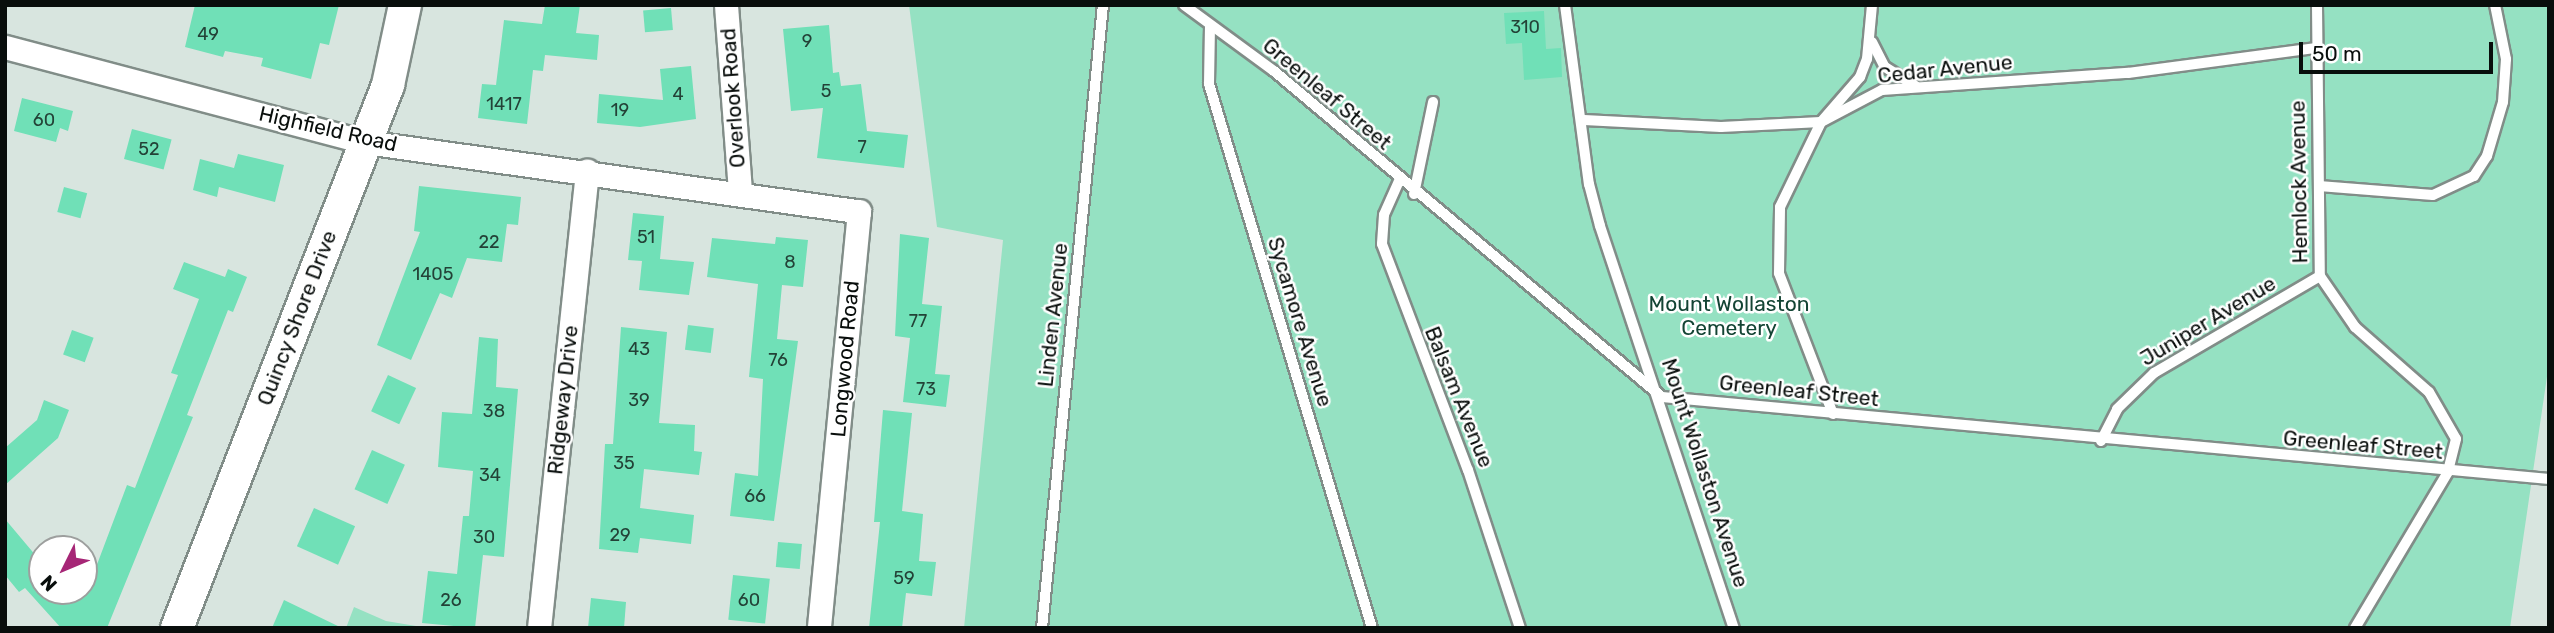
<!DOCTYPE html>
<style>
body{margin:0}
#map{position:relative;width:2554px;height:633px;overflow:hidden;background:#d8e5df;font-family:Rubik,sans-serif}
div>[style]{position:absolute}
.green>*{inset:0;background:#95e1c2}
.building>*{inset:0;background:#70e0b7;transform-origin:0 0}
.roads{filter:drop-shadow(2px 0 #818d88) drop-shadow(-2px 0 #818d88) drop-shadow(0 2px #818d88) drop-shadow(0 -2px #818d88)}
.service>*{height:10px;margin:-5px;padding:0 5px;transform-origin:5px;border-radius:5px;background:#fff}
.minor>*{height:23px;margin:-11.5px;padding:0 11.5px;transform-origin:11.5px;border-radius:11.5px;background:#fff}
.secondary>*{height:32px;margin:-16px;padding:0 16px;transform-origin:16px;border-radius:16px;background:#fff}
span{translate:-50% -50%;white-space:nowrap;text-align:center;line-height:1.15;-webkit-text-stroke:5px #fff;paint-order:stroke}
.number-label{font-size:18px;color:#234237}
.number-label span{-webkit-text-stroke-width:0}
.street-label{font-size:21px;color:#090e0c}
.park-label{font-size:21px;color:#134434}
.frame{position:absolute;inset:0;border:7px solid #090e0c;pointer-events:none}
.north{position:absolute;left:28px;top:535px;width:70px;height:70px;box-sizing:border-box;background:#fff;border:2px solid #9d9f9e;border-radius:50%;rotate:227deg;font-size:19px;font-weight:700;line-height:28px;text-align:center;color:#090e0c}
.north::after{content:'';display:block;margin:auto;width:24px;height:32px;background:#a62676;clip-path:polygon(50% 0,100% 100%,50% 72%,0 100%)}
.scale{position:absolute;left:2299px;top:42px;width:194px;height:32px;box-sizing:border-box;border:4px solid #090e0c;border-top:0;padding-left:9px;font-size:21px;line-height:24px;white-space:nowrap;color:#090e0c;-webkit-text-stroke:5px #fff;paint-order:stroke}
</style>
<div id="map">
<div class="green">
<div style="clip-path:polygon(909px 5px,2549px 5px,2549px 363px,2510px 628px,964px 628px,1003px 240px,937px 227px)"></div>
<div style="clip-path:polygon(354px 607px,386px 621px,428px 628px,346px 628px)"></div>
</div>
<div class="building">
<div style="clip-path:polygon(195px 5px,339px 5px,329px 45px,320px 43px,311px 79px,261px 66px,263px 58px,225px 51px,223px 57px,185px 47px)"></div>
<div style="clip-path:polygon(545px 5px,580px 5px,576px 33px,599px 35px,597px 60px,545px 55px,543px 71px,533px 70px,527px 124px,478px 118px,482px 84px,496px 85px,504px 20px,542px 24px)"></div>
<div style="left:671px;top:8px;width:22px;height:28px;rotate:85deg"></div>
<div style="clip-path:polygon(1544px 11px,1546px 49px,1561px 48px,1562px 77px,1524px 80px,1522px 43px,1506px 44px,1504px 13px)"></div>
<div style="clip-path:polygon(829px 25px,833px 73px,839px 72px,841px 86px,861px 84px,867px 131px,908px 135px,904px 168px,817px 158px,823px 108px,791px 111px,783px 29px)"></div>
<div style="clip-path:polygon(691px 66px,696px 119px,640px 127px,597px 123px,599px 94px,663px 100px,660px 69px)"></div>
<div style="clip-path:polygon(22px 98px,73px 111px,68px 131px,60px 128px,56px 142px,14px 131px)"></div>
<div style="left:132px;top:129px;width:41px;height:31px;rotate:15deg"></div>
<div style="clip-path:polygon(238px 154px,284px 165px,275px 202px,219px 187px,217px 197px,193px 190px,200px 159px,234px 168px)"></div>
<div style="clip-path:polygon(419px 186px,521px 197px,518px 225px,507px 224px,502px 262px,467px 258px,452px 298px,440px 293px,411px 360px,377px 345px,420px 232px,414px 231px)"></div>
<div style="left:64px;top:187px;width:24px;height:26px;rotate:15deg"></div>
<div style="clip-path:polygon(633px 213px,664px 216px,660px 259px,694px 262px,689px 295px,639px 290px,642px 261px,628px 260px)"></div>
<div style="clip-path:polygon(900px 234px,929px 238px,922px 304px,942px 306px,935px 374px,950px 375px,946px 407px,903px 402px,910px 338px,895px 336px)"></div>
<div style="clip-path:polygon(776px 237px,808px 240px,803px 287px,782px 285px,777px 339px,798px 341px,774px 521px,730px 516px,735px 473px,758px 476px,763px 379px,749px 377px,758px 284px,707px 277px,712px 238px,775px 244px)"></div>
<div style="clip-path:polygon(184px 262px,225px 277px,228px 269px,247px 277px,233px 312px,228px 310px,187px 415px,193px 417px,107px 628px,61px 628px,25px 588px,19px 592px,5px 575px,5px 519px,42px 563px,42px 591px,87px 591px,127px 485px,135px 488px,178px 375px,171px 373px,199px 299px,173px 289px)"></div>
<div style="left:688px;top:325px;width:26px;height:25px;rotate:7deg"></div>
<div style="clip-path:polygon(621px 327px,667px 332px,659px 423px,695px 425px,694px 451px,702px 452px,699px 475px,644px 469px,640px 508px,694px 515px,691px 544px,640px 538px,638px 553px,599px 549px,605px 444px,613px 444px)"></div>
<div style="left:72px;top:330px;width:23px;height:26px;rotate:20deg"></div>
<div style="clip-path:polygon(479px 337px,498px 339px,496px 387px,518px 389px,504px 557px,483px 555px,475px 628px,422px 623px,428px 571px,457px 574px,463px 516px,469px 516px,473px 471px,438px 467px,442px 412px,472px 414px)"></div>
<div style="left:388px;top:375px;width:31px;height:40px;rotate:25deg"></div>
<div style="clip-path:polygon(44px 400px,69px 410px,58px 438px,5px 485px,5px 448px,37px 420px)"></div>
<div style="clip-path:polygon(883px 410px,912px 413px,902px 511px,923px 514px,919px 561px,936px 562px,932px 596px,906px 593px,902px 628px,869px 628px,880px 522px,874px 522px)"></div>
<div style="left:372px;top:450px;width:36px;height:43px;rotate:24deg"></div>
<div style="left:314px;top:508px;width:45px;height:42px;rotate:24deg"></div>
<div style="left:778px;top:542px;width:24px;height:25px;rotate:5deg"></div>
<div style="left:733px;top:575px;width:37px;height:45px;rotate:6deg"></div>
<div style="clip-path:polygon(591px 598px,626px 602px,624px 628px,588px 628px)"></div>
<div style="clip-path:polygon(284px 600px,342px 628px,272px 628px)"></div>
</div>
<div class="roads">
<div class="service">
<div style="left:1184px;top:5px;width:112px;rotate:36.3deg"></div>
<div style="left:1274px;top:71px;width:507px;rotate:40.04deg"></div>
<div style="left:1662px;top:397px;width:891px;rotate:5.28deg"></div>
<div style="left:1565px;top:5px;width:181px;rotate:82.4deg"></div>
<div style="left:1589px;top:184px;width:43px;rotate:75.3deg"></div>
<div style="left:1600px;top:226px;width:424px;rotate:71.6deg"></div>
<div style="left:2317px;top:5px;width:271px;rotate:89.4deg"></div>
<div style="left:2320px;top:276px;width:62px;rotate:55.5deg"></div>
<div style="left:2355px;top:327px;width:98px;rotate:41.3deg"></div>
<div style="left:2429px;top:392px;width:54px;rotate:60.1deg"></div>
<div style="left:2456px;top:439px;width:34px;rotate:104deg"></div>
<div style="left:2448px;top:472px;width:182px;rotate:120.8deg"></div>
<div style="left:1210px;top:26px;width:58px;rotate:91deg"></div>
<div style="left:1209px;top:84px;width:568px;rotate:73.32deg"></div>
<div style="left:1872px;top:42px;width:28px;rotate:63deg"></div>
<div style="left:1885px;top:67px;width:36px;rotate:32deg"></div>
<div style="left:1584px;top:120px;width:137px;rotate:2.9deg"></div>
<div style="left:1721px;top:127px;width:100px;rotate:-2.9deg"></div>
<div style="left:1821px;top:122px;width:69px;rotate:-27.7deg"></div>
<div style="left:1882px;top:90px;width:247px;rotate:-4deg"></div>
<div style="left:2128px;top:73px;width:190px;rotate:-7.6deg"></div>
<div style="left:1399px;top:181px;width:37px;rotate:114deg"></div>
<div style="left:1384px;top:215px;width:29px;rotate:94deg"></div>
<div style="left:1382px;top:244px;width:242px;rotate:69.2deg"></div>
<div style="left:1468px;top:470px;width:166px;rotate:71.8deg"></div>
<div style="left:2319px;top:186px;width:114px;rotate:4.5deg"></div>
<div style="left:2433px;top:195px;width:45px;rotate:-24.9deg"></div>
<div style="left:2474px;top:176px;width:24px;rotate:-57deg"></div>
<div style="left:2487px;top:156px;width:56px;rotate:-73.5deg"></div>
<div style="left:2503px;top:102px;width:43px;rotate:-86deg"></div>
<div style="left:2506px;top:59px;width:55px;rotate:-101.5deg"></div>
<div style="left:1414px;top:194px;width:94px;rotate:-78.3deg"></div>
<div style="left:1833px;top:414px;width:151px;rotate:-111deg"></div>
<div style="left:1779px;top:273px;width:66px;rotate:-89.1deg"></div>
<div style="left:1780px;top:207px;width:94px;rotate:-64.2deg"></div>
<div style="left:1821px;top:122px;width:60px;rotate:-49.1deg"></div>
<div style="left:1860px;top:77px;width:19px;rotate:-69deg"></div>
<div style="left:1867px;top:59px;width:54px;rotate:-84.7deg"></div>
<div style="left:2101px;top:441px;width:36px;rotate:-63deg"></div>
<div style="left:2117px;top:409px;width:52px;rotate:-44.2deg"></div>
<div style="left:2154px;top:373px;width:192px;rotate:-30.3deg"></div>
<div style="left:1042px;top:628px;width:626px;rotate:-84.41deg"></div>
</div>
<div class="minor">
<div style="left:726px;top:5px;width:187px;rotate:85.7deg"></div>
<div style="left:5px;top:47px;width:372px;rotate:14.8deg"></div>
<div style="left:365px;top:142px;width:499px;rotate:8deg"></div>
<div style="left:859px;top:211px;width:419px;rotate:95.5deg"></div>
<div style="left:539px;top:628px;width:460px;rotate:-84deg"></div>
</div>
<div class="secondary">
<div style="left:177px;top:628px;width:583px;rotate:-68.76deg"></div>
<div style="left:388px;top:85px;width:82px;rotate:-78deg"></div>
</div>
</div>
<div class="number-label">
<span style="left:1525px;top:27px">310</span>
<span style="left:208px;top:34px">49</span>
<span style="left:807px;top:41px">9</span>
<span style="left:826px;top:91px">5</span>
<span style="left:678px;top:94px">4</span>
<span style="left:504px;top:104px">1417</span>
<span style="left:620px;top:110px">19</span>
<span style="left:44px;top:120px">60</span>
<span style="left:862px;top:147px">7</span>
<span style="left:149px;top:149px">52</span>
<span style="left:646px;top:237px">51</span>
<span style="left:489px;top:242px">22</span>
<span style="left:790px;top:262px">8</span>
<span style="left:433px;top:274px">1405</span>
<span style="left:918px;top:321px">77</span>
<span style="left:639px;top:349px">43</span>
<span style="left:778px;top:360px">76</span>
<span style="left:926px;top:389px">73</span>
<span style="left:639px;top:400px">39</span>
<span style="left:494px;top:411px">38</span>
<span style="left:624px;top:463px">35</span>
<span style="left:490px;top:475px">34</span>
<span style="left:755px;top:496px">66</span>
<span style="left:620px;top:535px">29</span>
<span style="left:484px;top:537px">30</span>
<span style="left:904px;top:578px">59</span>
<span style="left:451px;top:600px">26</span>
<span style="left:749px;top:600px">60</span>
</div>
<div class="street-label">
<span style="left:1945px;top:69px;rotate:-6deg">Cedar Avenue</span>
<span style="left:1327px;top:94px;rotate:40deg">Greenleaf Street</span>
<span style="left:733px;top:98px;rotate:-94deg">Overlook Road</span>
<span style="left:328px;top:129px;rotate:13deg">Highfield Road</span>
<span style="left:2299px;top:182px;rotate:-91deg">Hemlock Avenue</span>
<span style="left:1053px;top:315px;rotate:-84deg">Linden Avenue</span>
<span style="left:297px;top:318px;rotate:-69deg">Quincy Shore Drive</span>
<span style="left:2208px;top:321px;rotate:-31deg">Juniper Avenue</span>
<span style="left:1300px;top:322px;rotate:73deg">Sycamore Avenue</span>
<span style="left:845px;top:359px;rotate:-85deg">Longwood Road</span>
<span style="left:1799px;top:391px;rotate:6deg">Greenleaf Street</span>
<span style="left:1459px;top:397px;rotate:68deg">Balsam Avenue</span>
<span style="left:563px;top:400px;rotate:-84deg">Ridgeway Drive</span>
<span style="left:2363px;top:445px;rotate:5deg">Greenleaf Street</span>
<span style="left:1705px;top:473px;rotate:72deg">Mount Wollaston Avenue</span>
</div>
<div class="park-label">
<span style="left:1729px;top:316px">Mount Wollaston<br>Cemetery</span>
</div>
<div class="frame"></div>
<div class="north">N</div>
<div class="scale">50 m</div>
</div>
